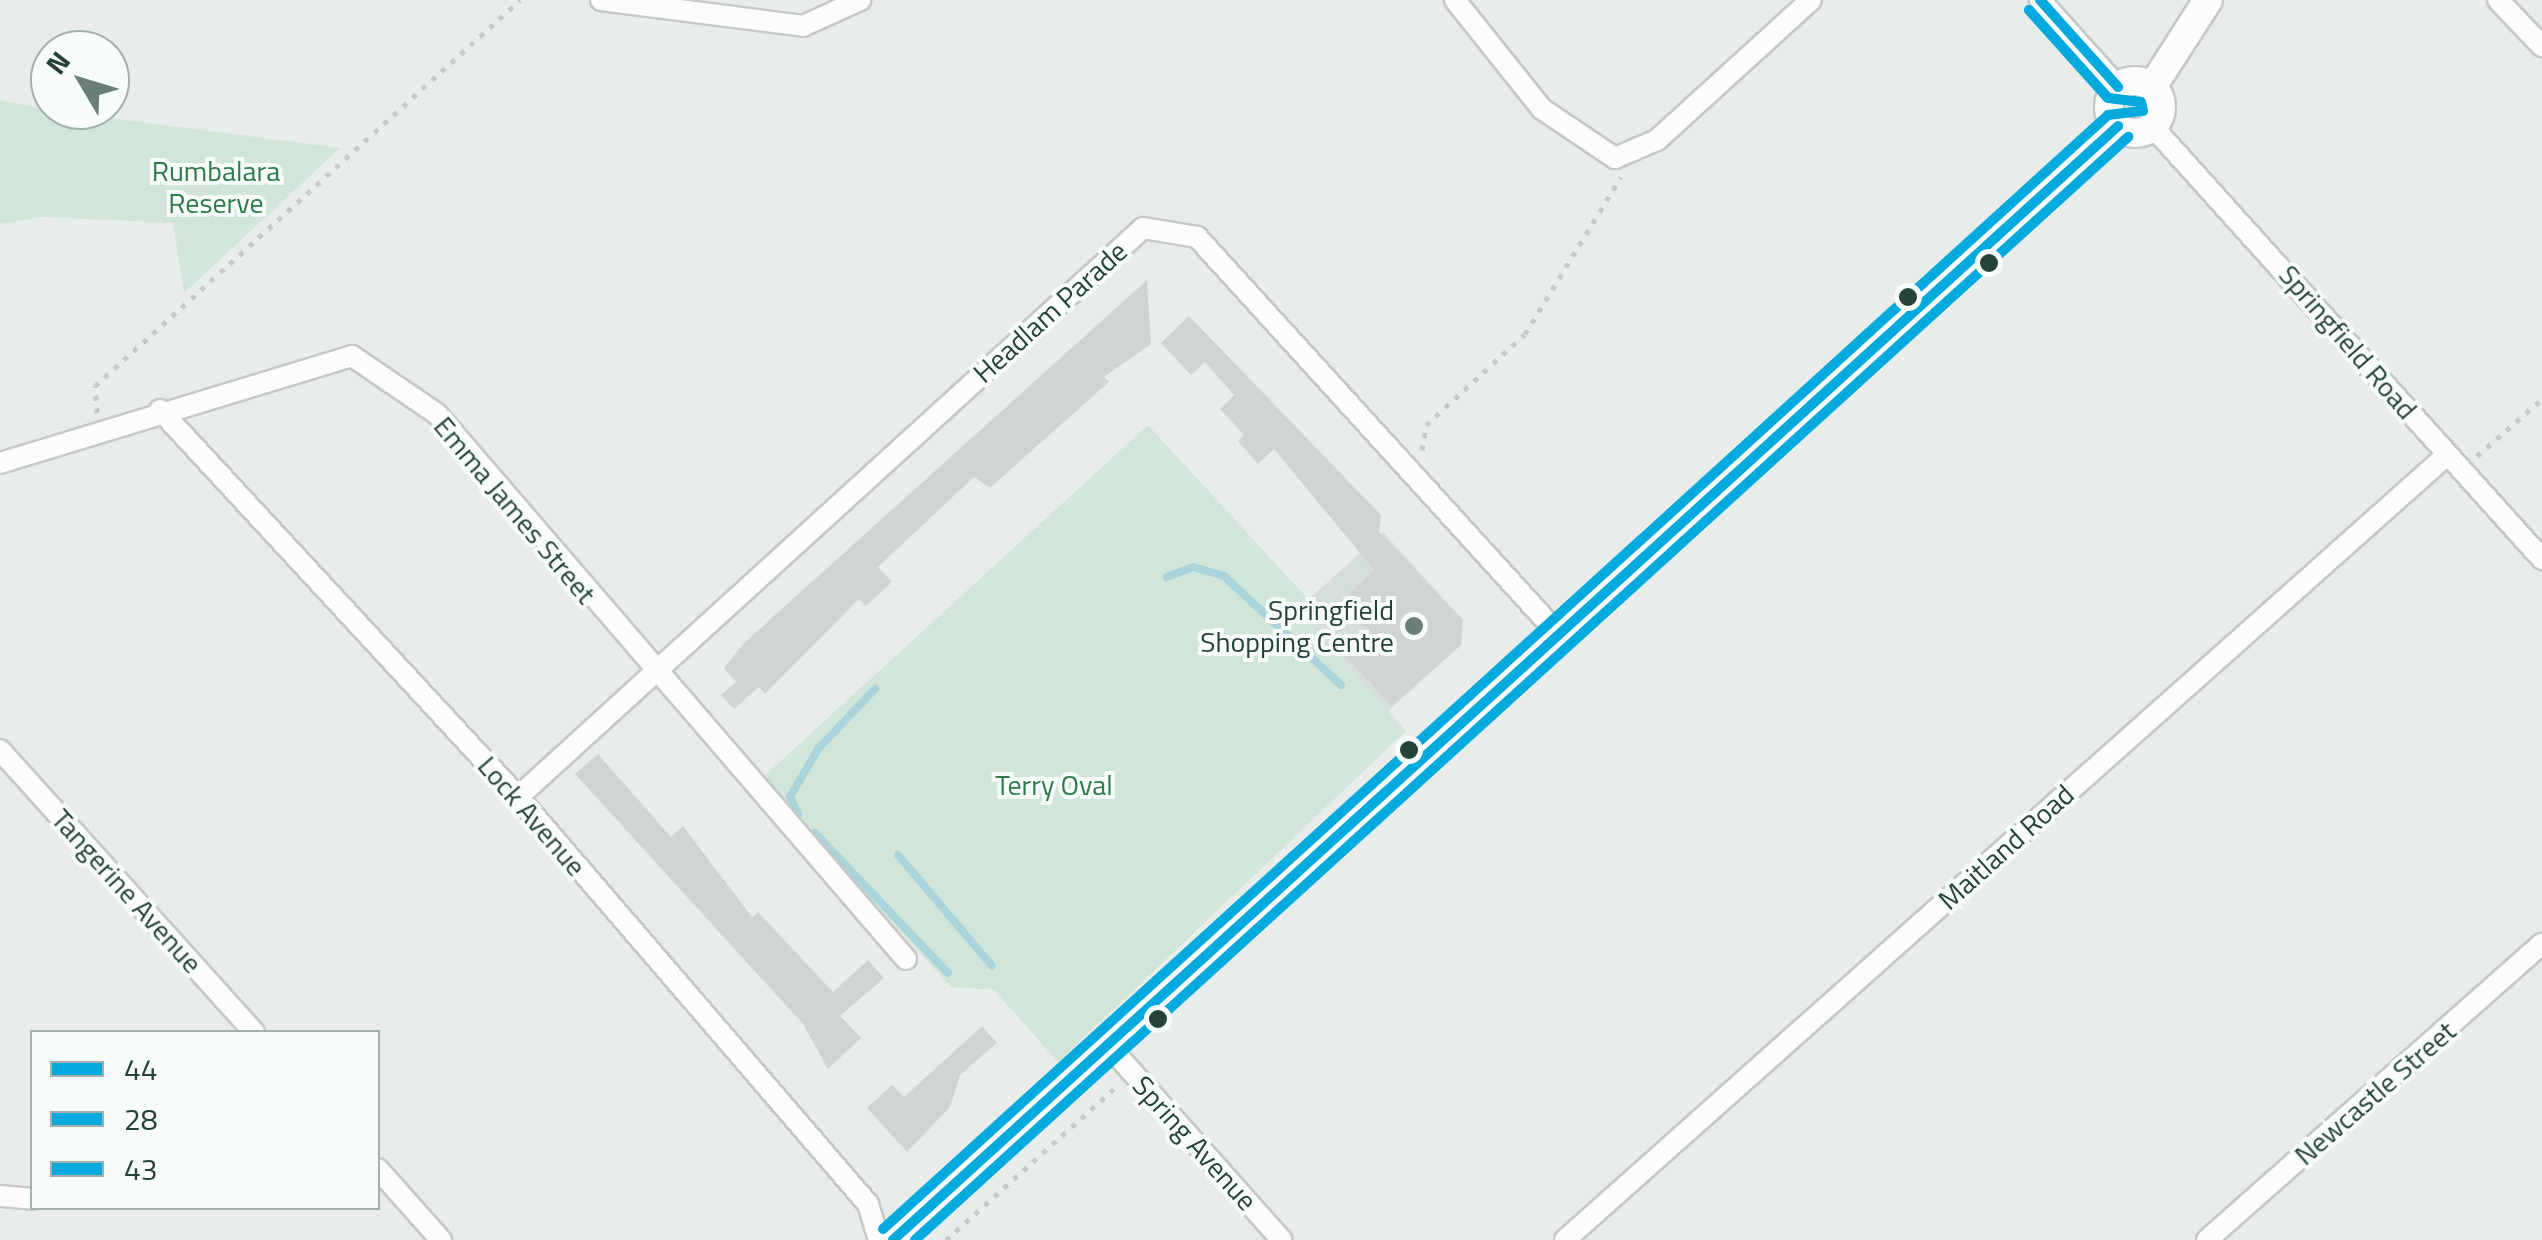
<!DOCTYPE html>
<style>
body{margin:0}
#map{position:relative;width:2542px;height:1240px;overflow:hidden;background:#e8edeb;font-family:"Titillium Web",sans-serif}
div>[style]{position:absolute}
.built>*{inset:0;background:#d6dedb}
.green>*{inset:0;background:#d1e6d8}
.stream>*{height:8px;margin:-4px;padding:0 4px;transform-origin:4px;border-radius:4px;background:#a9d4db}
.building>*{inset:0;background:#cfd4d2}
.path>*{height:5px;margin-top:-2.5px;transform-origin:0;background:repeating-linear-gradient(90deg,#c3ccca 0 5px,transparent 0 13px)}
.roads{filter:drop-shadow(2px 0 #c5cac8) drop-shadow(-2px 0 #c5cac8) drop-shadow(0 2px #c5cac8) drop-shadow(0 -2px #c5cac8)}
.street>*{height:20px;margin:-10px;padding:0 10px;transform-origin:10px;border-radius:10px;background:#fcfcfc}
.secondary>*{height:28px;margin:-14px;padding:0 14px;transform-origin:14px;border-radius:14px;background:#fcfcfc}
.secondary>.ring{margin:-14px;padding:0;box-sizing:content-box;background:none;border:28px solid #fcfcfc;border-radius:50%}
.bus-1>*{height:10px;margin:-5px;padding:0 5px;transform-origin:5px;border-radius:5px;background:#04aadd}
.bus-2>*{height:10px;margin:-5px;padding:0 5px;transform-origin:5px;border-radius:5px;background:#04aadd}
.bus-3>*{height:10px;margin:-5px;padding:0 5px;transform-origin:5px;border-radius:5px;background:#04aadd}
.dots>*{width:28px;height:28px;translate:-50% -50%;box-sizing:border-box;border:5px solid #f7fbf9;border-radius:50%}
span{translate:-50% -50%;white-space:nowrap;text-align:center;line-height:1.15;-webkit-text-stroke:8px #f7fbf9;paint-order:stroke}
.park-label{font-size:28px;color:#2d7a4b}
.street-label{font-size:28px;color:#24423a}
.poi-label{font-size:28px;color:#24423a}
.right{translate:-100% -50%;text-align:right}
.legend{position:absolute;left:30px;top:1030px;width:350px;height:180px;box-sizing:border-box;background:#f7fbf9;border:2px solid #a3b1ad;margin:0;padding:12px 18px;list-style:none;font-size:30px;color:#24423a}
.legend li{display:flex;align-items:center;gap:20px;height:50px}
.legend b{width:50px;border:2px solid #a3b1ad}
.north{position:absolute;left:30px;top:30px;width:100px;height:100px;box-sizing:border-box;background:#f7fbf9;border:2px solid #a3b1ad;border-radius:50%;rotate:308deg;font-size:28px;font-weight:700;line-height:40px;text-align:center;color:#24423a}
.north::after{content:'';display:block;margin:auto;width:35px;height:45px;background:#697e78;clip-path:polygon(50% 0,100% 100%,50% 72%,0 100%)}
</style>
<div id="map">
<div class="built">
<div style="clip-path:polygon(1383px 532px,1463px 620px,1461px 645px,1388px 711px,1298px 609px)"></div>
</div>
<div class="green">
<div style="clip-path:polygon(0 100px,50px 110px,340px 148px,184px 293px,173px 223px,43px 217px,0 224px)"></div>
<div style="clip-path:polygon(1148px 425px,1308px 599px,1298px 609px,1406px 731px,1058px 1062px,994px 990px,951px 987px,761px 779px)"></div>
</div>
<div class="stream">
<div style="left:1167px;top:577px;width:28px;rotate:-21deg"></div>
<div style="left:1193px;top:567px;width:32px;rotate:16deg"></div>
<div style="left:1224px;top:576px;width:160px;rotate:43deg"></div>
<div style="left:798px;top:814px;width:19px;rotate:-115deg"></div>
<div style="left:790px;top:797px;width:56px;rotate:-59.7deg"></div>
<div style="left:818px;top:749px;width:83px;rotate:-46.5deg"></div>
<div style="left:815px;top:833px;width:193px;rotate:46.5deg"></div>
<div style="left:898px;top:855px;width:145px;rotate:49.7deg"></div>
</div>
<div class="building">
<div style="clip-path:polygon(1147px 280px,1151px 344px,1104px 377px,1109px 382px,990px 488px,974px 477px,878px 567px,892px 582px,866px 606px,859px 599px,765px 694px,759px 687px,734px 709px,721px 695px,736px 682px,724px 668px,744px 643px)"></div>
<div style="clip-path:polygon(1189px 316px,1381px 515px,1379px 532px,1463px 620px,1461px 645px,1392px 706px,1344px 655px,1370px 632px,1341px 601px,1374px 570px,1274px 449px,1258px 464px,1238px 441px,1244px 435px,1220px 409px,1234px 395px,1205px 362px,1191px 375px,1161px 343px)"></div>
<div style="clip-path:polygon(598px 754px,671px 837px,683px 826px,752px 917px,758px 912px,833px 992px,868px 960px,884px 978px,840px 1016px,861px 1038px,828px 1069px,803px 1024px,575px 774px)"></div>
<div style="clip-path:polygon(982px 1026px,997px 1043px,960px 1075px,950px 1107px,907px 1152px,867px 1108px,892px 1085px,904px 1097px)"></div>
</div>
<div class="path">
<div style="left:97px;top:413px;width:27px;rotate:-94deg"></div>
<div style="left:95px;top:386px;width:574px;rotate:-42.25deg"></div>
<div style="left:1422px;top:450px;width:25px;rotate:-81deg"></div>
<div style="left:1426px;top:425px;width:134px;rotate:-42.6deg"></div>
<div style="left:1525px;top:334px;width:184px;rotate:-58.6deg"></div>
<div style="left:2477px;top:456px;width:86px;rotate:-41.2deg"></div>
<div style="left:946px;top:1240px;width:232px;rotate:-42deg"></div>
</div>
<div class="roads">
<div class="street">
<div style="left:601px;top:0;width:204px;rotate:7.3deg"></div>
<div style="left:803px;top:26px;width:63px;rotate:-24.5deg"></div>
<div style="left:1455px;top:0;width:139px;rotate:51.4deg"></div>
<div style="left:1542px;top:109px;width:88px;rotate:33.9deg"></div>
<div style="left:1615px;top:158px;width:46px;rotate:-23.2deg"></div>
<div style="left:1657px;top:140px;width:208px;rotate:-42.3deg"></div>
<div style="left:2040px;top:0;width:117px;rotate:48.1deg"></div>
<div style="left:2498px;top:0;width:64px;rotate:46.3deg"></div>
<div style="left:2152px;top:126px;width:583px;rotate:47.99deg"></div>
<div style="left:160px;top:410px;width:527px;rotate:47.23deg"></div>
<div style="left:518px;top:797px;width:537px;rotate:49.31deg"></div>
<div style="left:868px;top:1204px;width:38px;rotate:73deg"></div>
<div style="left:0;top:463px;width:368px;rotate:-16.9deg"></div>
<div style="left:352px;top:356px;width:103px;rotate:34.3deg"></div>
<div style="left:437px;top:414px;width:719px;rotate:49.29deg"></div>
<div style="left:0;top:750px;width:380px;rotate:48deg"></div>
<div style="left:518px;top:797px;width:845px;rotate:-42.31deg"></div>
<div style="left:1143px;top:228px;width:55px;rotate:9.5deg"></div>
<div style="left:1197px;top:237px;width:539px;rotate:47.7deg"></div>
<div style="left:1108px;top:1045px;width:261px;rotate:48.3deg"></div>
<div style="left:378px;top:1169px;width:95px;rotate:48.4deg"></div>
<div style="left:0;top:1196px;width:32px;rotate:5deg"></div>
<div style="left:1565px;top:1240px;width:1181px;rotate:-41.67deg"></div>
<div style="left:2207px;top:1240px;width:447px;rotate:-41.5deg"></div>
</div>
<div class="secondary">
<div class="ring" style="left:2109px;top:81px;width:24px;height:24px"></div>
<div style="left:2152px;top:87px;width:103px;rotate:-57.2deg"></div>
<div style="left:893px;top:1240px;width:1656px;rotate:-42.28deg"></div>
</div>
</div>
<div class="bus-1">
<div style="left:2040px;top:0;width:117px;rotate:48.1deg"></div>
<div style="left:893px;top:1240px;width:1656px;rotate:-42.28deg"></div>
</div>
<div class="bus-2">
<div style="left:2029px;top:10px;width:117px;rotate:48.1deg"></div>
<div style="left:915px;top:1240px;width:1640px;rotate:-42.28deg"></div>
</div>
<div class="bus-3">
<div style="left:883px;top:1229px;width:1656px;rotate:-42.28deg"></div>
<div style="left:2108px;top:115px;width:35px;rotate:-7deg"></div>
<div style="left:2143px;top:111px;width:9px;rotate:-103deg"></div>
<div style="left:2141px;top:102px;width:33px;rotate:-173deg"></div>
<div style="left:2108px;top:98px;width:118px;rotate:-131.9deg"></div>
</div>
<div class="dots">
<div style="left:1989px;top:263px;background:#24423a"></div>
<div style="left:1908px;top:297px;background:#24423a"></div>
<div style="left:1414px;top:626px;background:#697e78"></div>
<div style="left:1409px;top:750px;background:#24423a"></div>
<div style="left:1158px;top:1019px;background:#24423a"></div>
</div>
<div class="park-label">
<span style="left:216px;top:187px">Rumbalara<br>Reserve</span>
<span style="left:1054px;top:785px">Terry Oval</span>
</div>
<div class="street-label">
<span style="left:1050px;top:312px;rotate:-42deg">Headlam Parade</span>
<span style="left:2348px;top:342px;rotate:49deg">Springfield Road</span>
<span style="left:515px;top:510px;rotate:50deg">Emma James Street</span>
<span style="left:532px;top:816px;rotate:49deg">Lock Avenue</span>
<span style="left:2006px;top:847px;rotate:-42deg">Maitland Road</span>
<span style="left:127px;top:891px;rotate:48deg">Tangerine Avenue</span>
<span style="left:2375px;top:1093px;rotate:-41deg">Newcastle Street</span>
<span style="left:1195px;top:1143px;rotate:48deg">Spring Avenue</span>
</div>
<div class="poi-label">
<span class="right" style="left:1394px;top:626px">Springfield<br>Shopping Centre</span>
</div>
<ul class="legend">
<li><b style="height:12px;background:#04aadd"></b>44</li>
<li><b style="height:12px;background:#04aadd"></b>28</li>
<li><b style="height:12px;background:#04aadd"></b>43</li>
</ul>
<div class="north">N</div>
</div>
